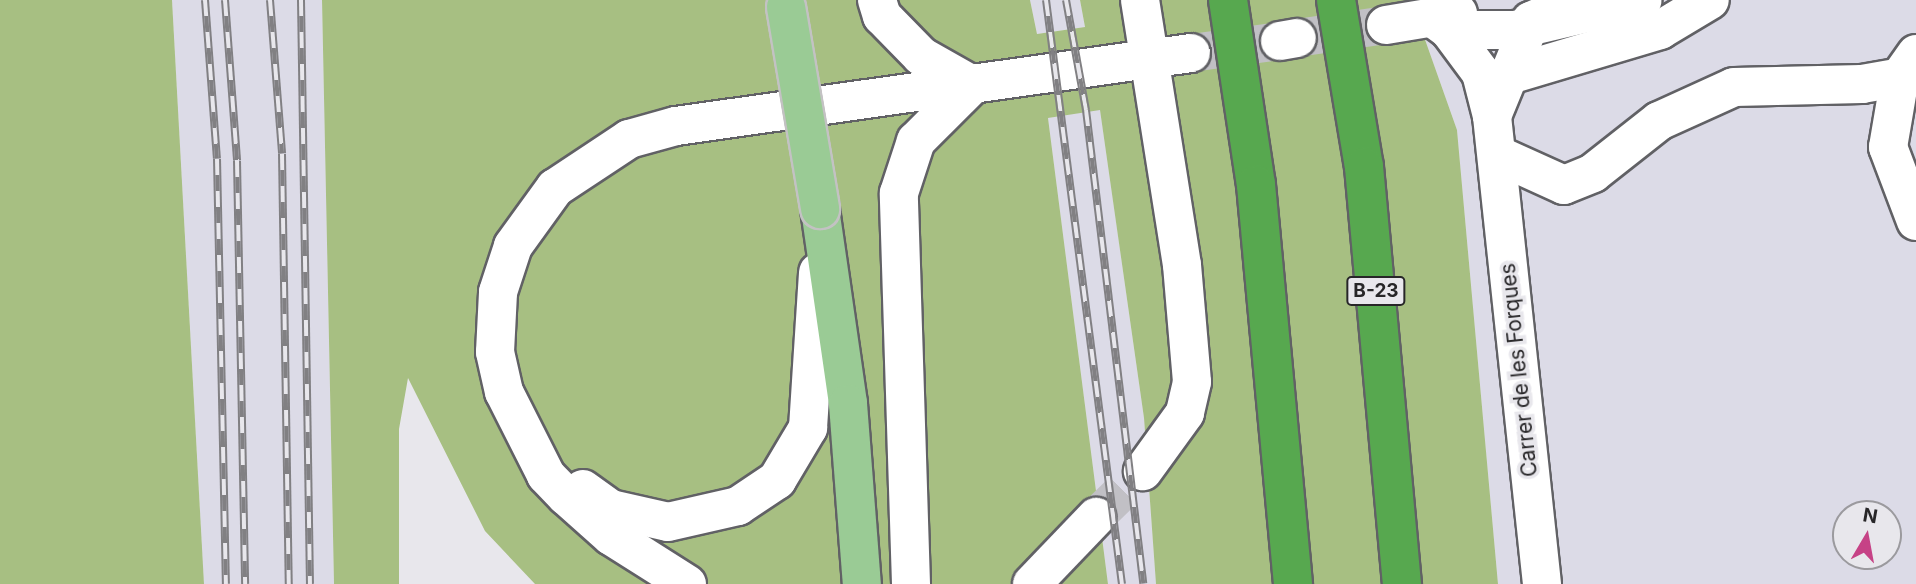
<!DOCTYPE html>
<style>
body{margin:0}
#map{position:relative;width:1916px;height:584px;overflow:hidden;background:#e8e7ec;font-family:Inter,sans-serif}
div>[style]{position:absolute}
.built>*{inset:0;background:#dcdbe7}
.green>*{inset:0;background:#a7bf82}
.minor-tunnel>*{height:38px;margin-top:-19px;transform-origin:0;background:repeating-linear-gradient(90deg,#c1c0c5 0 38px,transparent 0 57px)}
.roads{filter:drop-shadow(2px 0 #616165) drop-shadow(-2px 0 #616165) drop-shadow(0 2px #616165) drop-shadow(0 -2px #616165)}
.minor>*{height:38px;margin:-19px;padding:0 19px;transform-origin:19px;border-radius:19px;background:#fff}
.major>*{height:38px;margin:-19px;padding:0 19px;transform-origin:19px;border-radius:19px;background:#9acb95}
.highway>*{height:38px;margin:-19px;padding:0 19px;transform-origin:19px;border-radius:19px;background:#57a84f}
.rail>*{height:8px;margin-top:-4px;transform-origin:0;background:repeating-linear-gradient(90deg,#e8e7ec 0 16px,#818083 0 32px);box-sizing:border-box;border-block:2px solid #818083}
.bridges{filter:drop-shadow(2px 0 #c3c2c3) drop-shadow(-2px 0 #c3c2c3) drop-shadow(0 2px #c3c2c3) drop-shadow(0 -2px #c3c2c3)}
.major-bridge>*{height:38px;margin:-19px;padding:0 19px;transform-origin:19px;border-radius:19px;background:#9acb95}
span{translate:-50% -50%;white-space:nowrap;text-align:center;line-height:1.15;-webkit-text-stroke:7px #e8e7ec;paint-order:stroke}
.shield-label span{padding:2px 5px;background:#e8e7ec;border:2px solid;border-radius:5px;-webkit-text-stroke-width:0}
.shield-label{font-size:19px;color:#272628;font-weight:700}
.street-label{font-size:21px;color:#272628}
.north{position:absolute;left:1832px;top:500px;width:70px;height:70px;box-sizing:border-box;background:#e8e7ec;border:2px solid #9b9a9e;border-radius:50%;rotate:10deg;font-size:19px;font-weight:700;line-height:28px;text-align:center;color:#272628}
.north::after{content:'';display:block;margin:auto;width:24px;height:32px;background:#c64286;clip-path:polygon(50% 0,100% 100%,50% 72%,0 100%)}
</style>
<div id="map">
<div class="built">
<div style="clip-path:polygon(172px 0,322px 0,334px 584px,204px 584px)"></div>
<div style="clip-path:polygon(1030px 0,1080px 0,1085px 27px,1037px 34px)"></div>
<div style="clip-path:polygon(evenodd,1411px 0,1916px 0,1916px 584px,1498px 584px,1457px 130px,1411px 0,1846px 514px,1888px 514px,1888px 556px,1846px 556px,1846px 514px)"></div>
<div style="clip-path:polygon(1100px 109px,1144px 418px,1156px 584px,1108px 584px,1048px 118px)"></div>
</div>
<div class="green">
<div style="clip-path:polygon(0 0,172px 0,204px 584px,0 584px)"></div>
<div style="clip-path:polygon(322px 0,1030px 0,1037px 34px,1085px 27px,1080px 0,1411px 0,1457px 130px,1498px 584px,1156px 584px,1144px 418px,1100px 110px,1048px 118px,1108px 584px,535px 584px,485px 531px,408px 378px,399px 429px,399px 584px,334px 584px)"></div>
</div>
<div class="minor-tunnel">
<div style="left:1297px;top:38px;width:90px;rotate:-8.3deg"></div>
<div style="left:1191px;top:53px;width:90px;rotate:-7.7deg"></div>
<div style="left:1096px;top:517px;width:66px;rotate:-44.4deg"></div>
</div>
<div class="roads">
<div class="minor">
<div style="left:877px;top:0;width:17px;rotate:73deg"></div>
<div style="left:882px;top:16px;width:56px;rotate:45.7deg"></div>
<div style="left:921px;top:56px;width:59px;rotate:29.6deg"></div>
<div style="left:1140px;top:0;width:268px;rotate:81deg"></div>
<div style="left:1182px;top:265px;width:117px;rotate:85.1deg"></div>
<div style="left:1192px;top:382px;width:32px;rotate:103deg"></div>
<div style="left:1185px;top:413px;width:72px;rotate:125.9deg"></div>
<div style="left:1434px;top:19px;width:19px;rotate:36deg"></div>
<div style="left:1449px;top:30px;width:66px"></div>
<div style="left:1515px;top:30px;width:131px;rotate:-13.2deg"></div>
<div style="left:1386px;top:25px;width:73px;rotate:-9.5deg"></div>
<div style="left:1449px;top:30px;width:54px;rotate:53.3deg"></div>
<div style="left:1481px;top:73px;width:44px;rotate:75.7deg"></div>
<div style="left:1280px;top:41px;width:17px;rotate:-10deg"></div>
<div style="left:1506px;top:76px;width:161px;rotate:-16.6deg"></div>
<div style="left:1660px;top:30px;width:58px;rotate:-31deg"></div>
<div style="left:1900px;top:77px;width:71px;rotate:99.7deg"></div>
<div style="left:1888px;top:147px;width:79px;rotate:69.3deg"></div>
<div style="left:1500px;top:156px;width:70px;rotate:24.4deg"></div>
<div style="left:1564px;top:185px;width:31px;rotate:-22deg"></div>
<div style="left:1593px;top:173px;width:84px;rotate:-38.2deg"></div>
<div style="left:1659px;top:121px;width:82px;rotate:-24.4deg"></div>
<div style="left:1734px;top:87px;width:128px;rotate:-1.3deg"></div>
<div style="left:1862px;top:84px;width:39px;rotate:-10deg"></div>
<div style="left:1900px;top:77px;width:28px;rotate:-55deg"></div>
<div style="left:583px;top:489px;width:34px;rotate:36deg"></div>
<div style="left:611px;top:509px;width:58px;rotate:12.8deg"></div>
<div style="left:668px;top:522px;width:72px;rotate:-12.9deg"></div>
<div style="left:738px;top:506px;width:47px;rotate:-33.7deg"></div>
<div style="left:777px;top:480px;width:61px;rotate:-59.2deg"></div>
<div style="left:808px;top:428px;width:156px;rotate:-86.3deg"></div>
<div style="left:687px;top:584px;width:90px;rotate:-147.7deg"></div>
<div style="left:611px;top:536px;width:60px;rotate:-138.4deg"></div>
<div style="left:566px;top:496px;width:29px;rotate:-134deg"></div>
<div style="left:546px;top:475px;width:93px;rotate:-116.8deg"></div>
<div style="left:504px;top:392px;width:41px;rotate:-102.7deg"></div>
<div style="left:495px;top:352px;width:60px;rotate:-87.1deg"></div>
<div style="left:498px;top:292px;width:48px;rotate:-71.9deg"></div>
<div style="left:513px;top:246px;width:72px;rotate:-54.1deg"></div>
<div style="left:555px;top:188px;width:89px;rotate:-33.5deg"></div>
<div style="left:629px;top:139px;width:49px;rotate:-15.5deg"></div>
<div style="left:676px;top:126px;width:520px;rotate:-8.07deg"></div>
<div style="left:911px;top:584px;width:391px;rotate:-91.8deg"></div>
<div style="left:899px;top:193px;width:55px;rotate:-71.9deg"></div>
<div style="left:916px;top:141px;width:79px;rotate:-45deg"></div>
<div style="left:1032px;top:584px;width:93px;rotate:-46.3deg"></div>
<div style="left:1542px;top:584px;width:471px;rotate:-96.1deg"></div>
<div style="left:1492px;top:116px;width:103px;rotate:-67.7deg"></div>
<div style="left:1531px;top:21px;width:51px;rotate:-24.5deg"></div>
</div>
<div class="major">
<div style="left:820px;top:209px;width:197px;rotate:81.8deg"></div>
<div style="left:848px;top:404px;width:181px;rotate:85.6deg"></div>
</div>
<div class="highway">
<div style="left:1228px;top:0;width:187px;rotate:81.4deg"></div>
<div style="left:1256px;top:185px;width:401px;rotate:84.7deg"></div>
<div style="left:1336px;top:0;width:169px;rotate:80.5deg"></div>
<div style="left:1364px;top:167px;width:419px;rotate:84.8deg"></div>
</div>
</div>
<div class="rail">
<div style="left:205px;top:0;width:159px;rotate:85.7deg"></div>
<div style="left:217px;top:159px;width:425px;rotate:88.8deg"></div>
<div style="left:225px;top:0;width:161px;rotate:85.7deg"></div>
<div style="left:237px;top:161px;width:423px;rotate:88.9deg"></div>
<div style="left:270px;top:0;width:154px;rotate:85.5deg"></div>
<div style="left:282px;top:154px;width:430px;rotate:89.1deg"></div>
<div style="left:301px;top:0;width:584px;rotate:89.12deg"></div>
<div style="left:1046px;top:0;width:589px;rotate:82.59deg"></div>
<div style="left:1066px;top:0;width:112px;rotate:79.7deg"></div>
<div style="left:1086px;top:110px;width:477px;rotate:83.1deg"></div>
</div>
<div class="bridges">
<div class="major-bridge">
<div style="left:786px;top:7px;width:205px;rotate:80.4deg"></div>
</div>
</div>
<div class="shield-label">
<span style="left:1376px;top:291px">B-23</span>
</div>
<div class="street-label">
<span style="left:1519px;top:370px;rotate:-96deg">Carrer de les Forques</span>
</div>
<div class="north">N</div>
</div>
